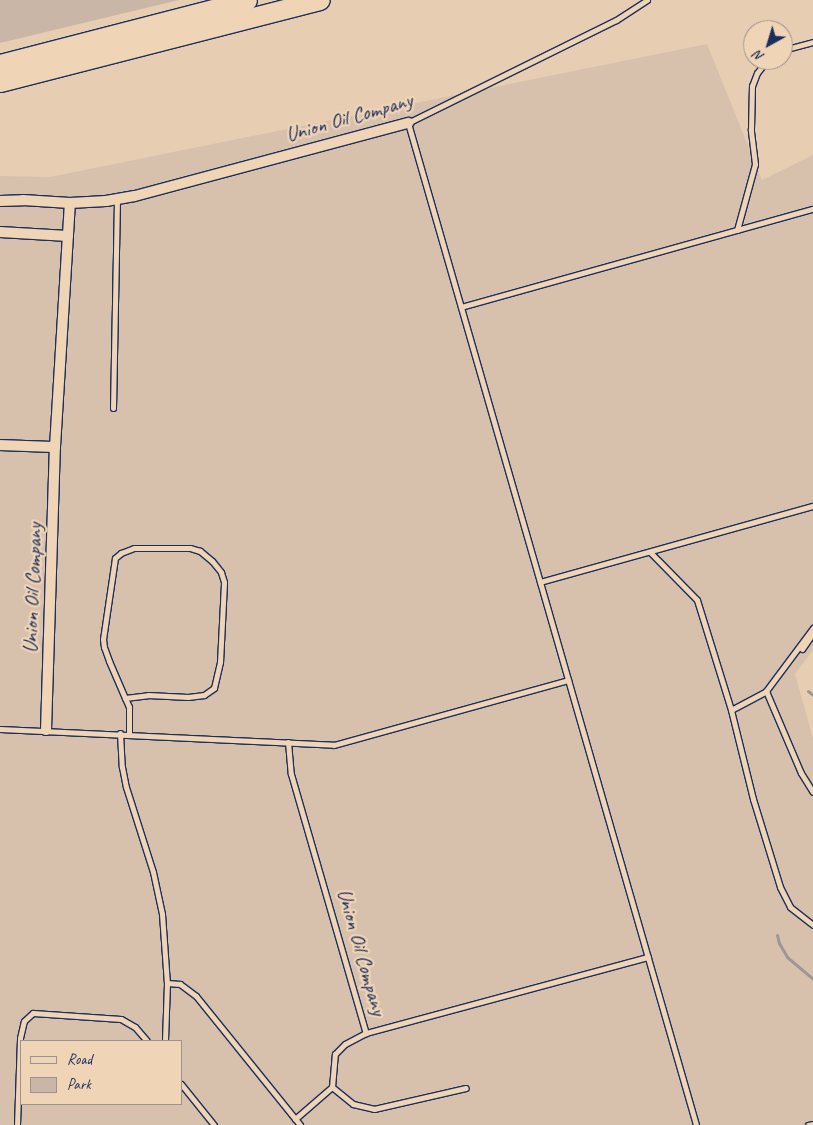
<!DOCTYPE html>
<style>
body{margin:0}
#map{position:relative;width:813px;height:1125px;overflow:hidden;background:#e7cdb2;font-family:Caveat,sans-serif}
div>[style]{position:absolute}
.built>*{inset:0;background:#d8c1ac}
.green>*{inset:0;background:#cab6a6}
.stream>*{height:3px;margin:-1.5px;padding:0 1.5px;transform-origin:1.5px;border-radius:1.5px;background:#a19696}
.roads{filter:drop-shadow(1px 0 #1b2f5e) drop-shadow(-1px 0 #1b2f5e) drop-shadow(0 1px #1b2f5e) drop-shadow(0 -1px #1b2f5e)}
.lane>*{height:5px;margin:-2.5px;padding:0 2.5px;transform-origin:2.5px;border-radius:2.5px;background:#f0d4b6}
.street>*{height:10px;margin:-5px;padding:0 5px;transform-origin:5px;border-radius:5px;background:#f0d4b6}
.highway>*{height:19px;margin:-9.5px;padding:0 9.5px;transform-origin:9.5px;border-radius:9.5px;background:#f0d4b6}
span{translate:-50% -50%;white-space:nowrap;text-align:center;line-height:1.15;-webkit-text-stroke:4.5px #f0d4b6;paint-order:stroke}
.street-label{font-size:21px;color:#1b2f5e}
.legend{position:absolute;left:20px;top:1040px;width:162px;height:65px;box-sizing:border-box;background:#f0d4b6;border:1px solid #9b9293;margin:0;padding:6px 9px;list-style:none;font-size:15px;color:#1b2f5e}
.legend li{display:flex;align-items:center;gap:10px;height:25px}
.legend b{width:25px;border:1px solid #9b9293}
.north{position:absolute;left:743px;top:20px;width:50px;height:50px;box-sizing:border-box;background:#f0d4b6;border:1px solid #9b9293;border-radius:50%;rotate:219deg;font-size:14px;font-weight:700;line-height:20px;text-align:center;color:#1b2f5e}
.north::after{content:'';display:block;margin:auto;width:18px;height:22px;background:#1b2f5e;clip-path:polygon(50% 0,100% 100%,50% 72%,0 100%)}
</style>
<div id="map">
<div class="built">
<div style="clip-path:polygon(evenodd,707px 44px,762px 180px,813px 155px,813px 650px,795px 674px,813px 738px,813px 1125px,0 1125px,0 176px,50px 177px,707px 44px,21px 1041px,181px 1041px,181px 1104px,21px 1104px,21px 1041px)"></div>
</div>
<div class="green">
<div style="clip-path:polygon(0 0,179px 0,0 43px)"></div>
</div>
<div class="stream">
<div style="left:808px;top:691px;width:6px;rotate:39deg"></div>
<div style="left:777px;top:935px;width:8px;rotate:76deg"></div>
<div style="left:779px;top:943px;width:16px;rotate:60deg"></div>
<div style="left:787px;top:957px;width:34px;rotate:40deg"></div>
</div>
<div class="roads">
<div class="lane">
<div style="left:647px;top:0;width:37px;rotate:147deg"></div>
<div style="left:616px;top:20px;width:232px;rotate:153.7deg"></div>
<div style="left:408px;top:123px;width:1043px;rotate:73.96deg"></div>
<div style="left:783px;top:50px;width:31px;rotate:-15deg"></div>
<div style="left:737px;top:230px;width:68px;rotate:-74.7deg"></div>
<div style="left:755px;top:164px;width:35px;rotate:-97deg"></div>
<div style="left:751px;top:129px;width:43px;rotate:-88.7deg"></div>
<div style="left:752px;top:86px;width:14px;rotate:-69deg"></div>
<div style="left:757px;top:73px;width:16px;rotate:-52deg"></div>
<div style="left:461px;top:307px;width:365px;rotate:-15.6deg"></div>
<div style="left:113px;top:408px;width:209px;rotate:-88.9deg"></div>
<div style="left:650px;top:552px;width:67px;rotate:45.6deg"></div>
<div style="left:697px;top:600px;width:115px;rotate:72.8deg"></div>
<div style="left:731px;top:710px;width:92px;rotate:76.1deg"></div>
<div style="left:753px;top:799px;width:92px;rotate:72.9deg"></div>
<div style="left:780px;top:887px;width:22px;rotate:63deg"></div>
<div style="left:790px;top:907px;width:29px;rotate:38deg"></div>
<div style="left:540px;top:582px;width:283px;rotate:-15.6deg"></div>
<div style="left:802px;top:649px;width:19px;rotate:-55deg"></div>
<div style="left:766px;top:691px;width:79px;rotate:-53.3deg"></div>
<div style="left:125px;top:698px;width:23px;rotate:-7deg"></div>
<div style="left:148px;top:695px;width:40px;rotate:2.9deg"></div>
<div style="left:188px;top:697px;width:16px;rotate:-7deg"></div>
<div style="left:204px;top:695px;width:12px;rotate:-35deg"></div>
<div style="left:214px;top:688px;width:27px;rotate:-77deg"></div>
<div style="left:220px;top:662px;width:80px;rotate:-87.1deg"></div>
<div style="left:224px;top:582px;width:10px;rotate:-107deg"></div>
<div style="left:221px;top:572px;width:14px;rotate:-129deg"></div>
<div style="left:212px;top:561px;width:16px;rotate:-140deg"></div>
<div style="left:200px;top:551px;width:10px;rotate:-163deg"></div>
<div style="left:190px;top:548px;width:56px;rotate:180deg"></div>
<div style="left:134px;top:548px;width:14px;rotate:159deg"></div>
<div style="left:121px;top:553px;width:8px;rotate:140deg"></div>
<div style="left:115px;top:558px;width:82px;rotate:98.4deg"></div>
<div style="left:103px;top:639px;width:8px;rotate:83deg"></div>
<div style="left:104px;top:647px;width:15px;rotate:70deg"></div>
<div style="left:109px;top:661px;width:40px;rotate:66.6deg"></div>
<div style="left:125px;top:698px;width:10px;rotate:66deg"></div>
<div style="left:129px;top:707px;width:27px;rotate:90deg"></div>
<div style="left:731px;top:710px;width:40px;rotate:-28deg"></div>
<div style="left:766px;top:691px;width:89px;rotate:66.9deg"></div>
<div style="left:801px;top:773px;width:22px;rotate:58deg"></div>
<div style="left:0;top:729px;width:334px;rotate:2.7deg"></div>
<div style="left:334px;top:745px;width:243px;rotate:-15.5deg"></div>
<div style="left:120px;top:733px;width:34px;rotate:87deg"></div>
<div style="left:122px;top:767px;width:20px;rotate:79deg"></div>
<div style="left:126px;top:787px;width:89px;rotate:72.4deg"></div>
<div style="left:153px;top:872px;width:43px;rotate:77.9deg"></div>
<div style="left:162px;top:914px;width:69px;rotate:85.9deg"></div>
<div style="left:167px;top:983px;width:58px;rotate:92deg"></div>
<div style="left:288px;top:742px;width:32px;rotate:85deg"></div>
<div style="left:291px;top:774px;width:270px;rotate:73.9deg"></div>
<div style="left:366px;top:1033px;width:292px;rotate:-15.1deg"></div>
<div style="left:167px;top:983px;width:13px;rotate:4deg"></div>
<div style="left:180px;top:984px;width:20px;rotate:37deg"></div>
<div style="left:196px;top:996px;width:166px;rotate:51.1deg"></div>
<div style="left:181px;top:1084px;width:53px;rotate:51.2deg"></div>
<div style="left:332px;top:1087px;width:27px;rotate:39deg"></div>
<div style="left:353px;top:1104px;width:22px;rotate:13deg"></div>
<div style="left:374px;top:1109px;width:94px;rotate:-12.9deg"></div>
<div style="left:295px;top:1119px;width:49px;rotate:-40.9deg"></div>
<div style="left:332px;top:1087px;width:33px;rotate:-85deg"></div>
<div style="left:335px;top:1054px;width:14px;rotate:-45deg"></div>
<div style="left:345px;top:1044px;width:24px;rotate:-28deg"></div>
<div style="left:17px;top:1125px;width:87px;rotate:-88deg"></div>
<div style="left:20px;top:1038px;width:17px;rotate:-77deg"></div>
<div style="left:24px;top:1021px;width:12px;rotate:-42deg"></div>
<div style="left:33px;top:1013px;width:88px;rotate:3.9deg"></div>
<div style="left:121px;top:1019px;width:16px;rotate:30deg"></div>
<div style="left:135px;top:1027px;width:18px;rotate:49deg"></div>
<div style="left:808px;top:1125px;width:5px;rotate:-11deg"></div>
</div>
<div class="street">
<div style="left:0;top:201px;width:23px;rotate:-2deg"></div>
<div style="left:23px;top:200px;width:47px;rotate:3.7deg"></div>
<div style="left:70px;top:203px;width:36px;rotate:-3deg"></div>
<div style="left:106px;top:201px;width:29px;rotate:-10deg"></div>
<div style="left:135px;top:196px;width:283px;rotate:-15deg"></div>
<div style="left:0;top:232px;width:68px;rotate:3.4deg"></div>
<div style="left:0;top:445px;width:55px;rotate:2.1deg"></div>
<div style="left:46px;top:730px;width:283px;rotate:-88.2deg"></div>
<div style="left:55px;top:447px;width:244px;rotate:-86.5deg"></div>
</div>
<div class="highway">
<div style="left:0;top:64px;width:255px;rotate:-14.5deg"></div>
<div style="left:0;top:82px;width:330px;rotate:-14.4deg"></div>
</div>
</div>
<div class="street-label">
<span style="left:349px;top:117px;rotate:-16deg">Union Oil Company</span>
<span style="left:32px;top:588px;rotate:-88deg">Union Oil Company</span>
<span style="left:362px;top:952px;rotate:74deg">Union Oil Company</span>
</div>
<ul class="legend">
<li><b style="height:6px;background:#f0d4b6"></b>Road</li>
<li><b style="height:14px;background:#cab6a6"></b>Park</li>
</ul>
<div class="north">N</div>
</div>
